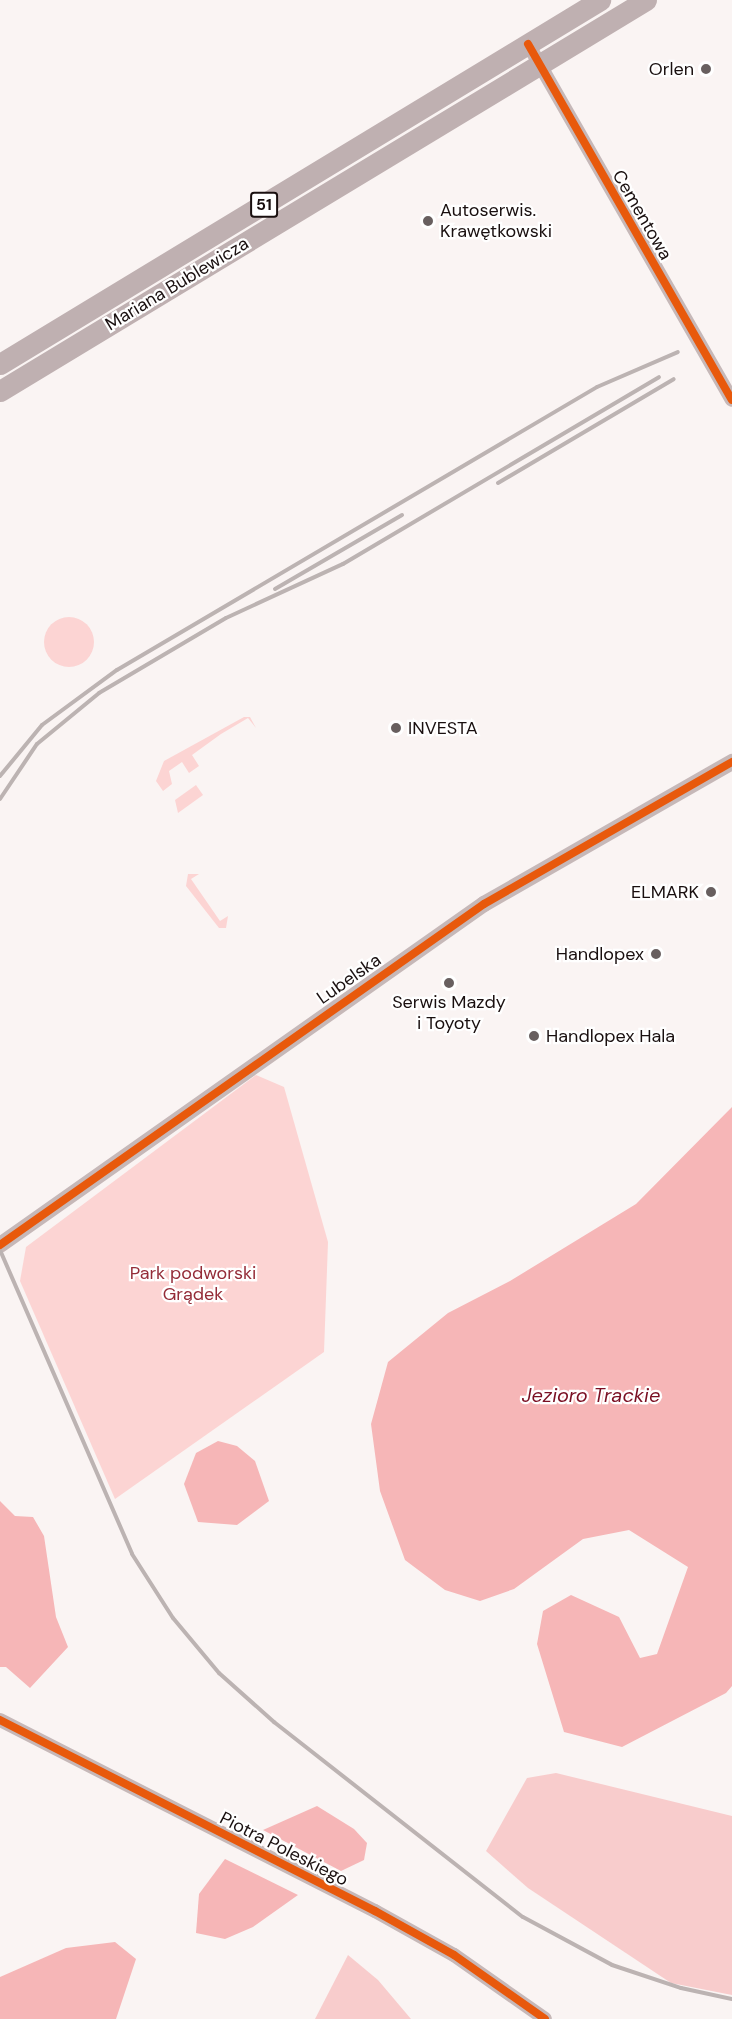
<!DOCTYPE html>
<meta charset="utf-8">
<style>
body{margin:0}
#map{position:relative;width:732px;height:2019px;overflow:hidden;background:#faf4f3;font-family:"DM Sans",sans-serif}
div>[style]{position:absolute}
.green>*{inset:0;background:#fcd4d3}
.round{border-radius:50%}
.forest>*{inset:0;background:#f8cccc}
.water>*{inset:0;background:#f6b6b7}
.minor>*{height:14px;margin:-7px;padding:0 7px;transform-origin:7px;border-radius:7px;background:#c6b8b8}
.tertiary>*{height:16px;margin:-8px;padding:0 8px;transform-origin:8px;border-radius:8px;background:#c6b8b8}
.primary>*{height:21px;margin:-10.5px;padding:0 10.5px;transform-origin:10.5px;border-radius:10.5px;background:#bfb0b1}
.rail>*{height:4px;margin:-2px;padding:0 2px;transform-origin:2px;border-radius:2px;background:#bcb3b2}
.cycleway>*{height:8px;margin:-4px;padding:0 4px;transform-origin:4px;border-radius:4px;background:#e8590c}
.dots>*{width:16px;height:16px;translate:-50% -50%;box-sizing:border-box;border:3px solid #fff;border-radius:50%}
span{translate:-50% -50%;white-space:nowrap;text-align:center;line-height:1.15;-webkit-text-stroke:4.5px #fff;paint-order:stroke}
.shield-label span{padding:2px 4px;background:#fff;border:2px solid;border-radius:4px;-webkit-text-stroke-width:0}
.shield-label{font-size:16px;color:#190f0f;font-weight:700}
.poi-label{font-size:18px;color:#190f0f}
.right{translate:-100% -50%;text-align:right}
.left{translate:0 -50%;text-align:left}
.street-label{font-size:18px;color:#190f0f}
.park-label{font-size:18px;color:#942c38}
.water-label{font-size:20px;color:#7a0f23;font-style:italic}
</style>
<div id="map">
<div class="green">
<div class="round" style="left:44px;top:617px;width:50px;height:50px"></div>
<div style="clip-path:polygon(244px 717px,250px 717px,256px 728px,248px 718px,221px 734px,192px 755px,199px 766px,189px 773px,182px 762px,169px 771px,172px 784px,163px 791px,156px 781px,164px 761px)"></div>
<div style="clip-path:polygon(196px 785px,203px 795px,178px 813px,175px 800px)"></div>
<div style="clip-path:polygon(188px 874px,199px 874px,191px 879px,220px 921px,228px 916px,226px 928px,219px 928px,186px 886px)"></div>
<div style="clip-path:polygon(256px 1075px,284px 1087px,328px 1242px,324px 1352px,115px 1499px,20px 1281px,26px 1247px)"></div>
</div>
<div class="forest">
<div style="clip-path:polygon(556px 1773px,732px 1816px,732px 1995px,671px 1983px,528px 1888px,486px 1851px,527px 1778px)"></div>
<div style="clip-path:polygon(348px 1955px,378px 1980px,411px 2019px,315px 2019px)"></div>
</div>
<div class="water">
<div style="clip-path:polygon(732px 1107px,732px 1686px,726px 1693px,622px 1747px,564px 1732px,537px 1644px,543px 1611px,571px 1595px,619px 1617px,640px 1658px,657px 1654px,688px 1567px,629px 1530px,583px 1539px,514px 1589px,480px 1601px,445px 1590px,405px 1560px,380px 1491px,371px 1424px,388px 1362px,448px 1313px,510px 1281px,636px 1204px)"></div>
<div style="clip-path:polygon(218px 1441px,237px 1446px,255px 1461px,269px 1501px,237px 1525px,198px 1522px,184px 1484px,196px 1453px)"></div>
<div style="clip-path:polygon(0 1501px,15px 1516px,33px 1517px,44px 1536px,56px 1617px,68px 1647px,30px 1688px,6px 1667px,0 1667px)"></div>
<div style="clip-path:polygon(317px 1806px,354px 1829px,367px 1843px,364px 1860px,341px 1871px,263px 1830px)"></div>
<div style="clip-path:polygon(225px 1859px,298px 1895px,253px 1927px,225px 1939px,196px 1933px,199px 1894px)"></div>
<div style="clip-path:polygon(115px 1942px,136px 1959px,116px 2019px,0 2019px,0 1977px,66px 1948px)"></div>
</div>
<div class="minor">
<div style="left:528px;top:44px;width:410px;rotate:60.2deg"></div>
<div style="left:0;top:1720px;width:421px;rotate:27deg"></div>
<div style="left:375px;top:1911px;width:90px;rotate:29.1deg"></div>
<div style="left:454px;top:1955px;width:111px;rotate:35.1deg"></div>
</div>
<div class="tertiary">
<div style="left:0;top:1245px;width:592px;rotate:-35.17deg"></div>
<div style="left:484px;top:904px;width:286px;rotate:-29.8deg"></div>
</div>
<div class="primary">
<div style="left:0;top:364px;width:702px;rotate:-31.24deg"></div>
<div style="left:0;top:391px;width:755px;rotate:-31.18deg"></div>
</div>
<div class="rail">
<div style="left:498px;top:483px;width:204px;rotate:-30.6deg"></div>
<div style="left:275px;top:589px;width:147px;rotate:-30.2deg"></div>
<div style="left:0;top:776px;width:66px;rotate:-50.5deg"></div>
<div style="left:42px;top:725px;width:93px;rotate:-36.3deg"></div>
<div style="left:117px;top:670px;width:557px;rotate:-30.52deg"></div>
<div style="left:597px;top:387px;width:88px;rotate:-23.4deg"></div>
<div style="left:0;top:799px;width:66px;rotate:-56.1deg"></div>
<div style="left:37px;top:744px;width:80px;rotate:-39.4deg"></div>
<div style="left:99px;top:693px;width:147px;rotate:-30.6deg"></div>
<div style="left:226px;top:618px;width:129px;rotate:-24.8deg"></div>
<div style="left:343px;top:564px;width:367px;rotate:-30.6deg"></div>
<div style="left:0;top:1250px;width:331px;rotate:66.5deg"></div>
<div style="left:132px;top:1554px;width:76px;rotate:57.4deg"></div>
<div style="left:173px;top:1618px;width:72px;rotate:50.1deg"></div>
<div style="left:219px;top:1673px;width:74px;rotate:41.7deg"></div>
<div style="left:274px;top:1722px;width:316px;rotate:38.1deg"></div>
<div style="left:523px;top:1917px;width:101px;rotate:28.3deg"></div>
<div style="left:612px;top:1965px;width:73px;rotate:18.4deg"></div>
<div style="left:681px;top:1988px;width:52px;rotate:12.2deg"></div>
</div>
<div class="cycleway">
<div style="left:528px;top:44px;width:410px;rotate:60.2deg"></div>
<div style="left:0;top:1245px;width:592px;rotate:-35.17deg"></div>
<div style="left:484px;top:904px;width:286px;rotate:-29.8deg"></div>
<div style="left:0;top:1720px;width:421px;rotate:27deg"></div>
<div style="left:375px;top:1911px;width:90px;rotate:29.1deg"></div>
<div style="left:454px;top:1955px;width:111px;rotate:35.1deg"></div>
</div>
<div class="dots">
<div style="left:706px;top:69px;background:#685f5f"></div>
<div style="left:428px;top:221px;background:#685f5f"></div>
<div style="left:396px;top:728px;background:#685f5f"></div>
<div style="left:711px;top:892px;background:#685f5f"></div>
<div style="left:656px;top:954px;background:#685f5f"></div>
<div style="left:449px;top:983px;background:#685f5f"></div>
<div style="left:534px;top:1036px;background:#685f5f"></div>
</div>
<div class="shield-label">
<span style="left:264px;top:205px">51</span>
</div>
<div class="poi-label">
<span class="right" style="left:694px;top:69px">Orlen</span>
<span class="left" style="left:440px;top:221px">Autoserwis.<br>Krawętkowski</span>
<span class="left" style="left:408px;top:728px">INVESTA</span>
<span class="right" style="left:699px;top:892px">ELMARK</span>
<span class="right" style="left:644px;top:954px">Handlopex</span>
<span style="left:449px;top:1013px">Serwis Mazdy<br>i Toyoty</span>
<span class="left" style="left:546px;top:1036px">Handlopex Hala</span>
</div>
<div class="street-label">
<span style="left:642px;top:215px;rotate:60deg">Cementowa</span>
<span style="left:177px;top:284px;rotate:-31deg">Mariana Bublewicza</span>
<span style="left:349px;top:979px;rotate:-35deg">Lubelska</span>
<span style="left:284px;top:1849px;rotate:27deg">Piotra Poleskiego</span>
</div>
<div class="park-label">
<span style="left:193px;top:1284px">Park podworski<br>Grądek</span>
</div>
<div class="water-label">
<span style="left:591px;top:1395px">Jezioro Trackie</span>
</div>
</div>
